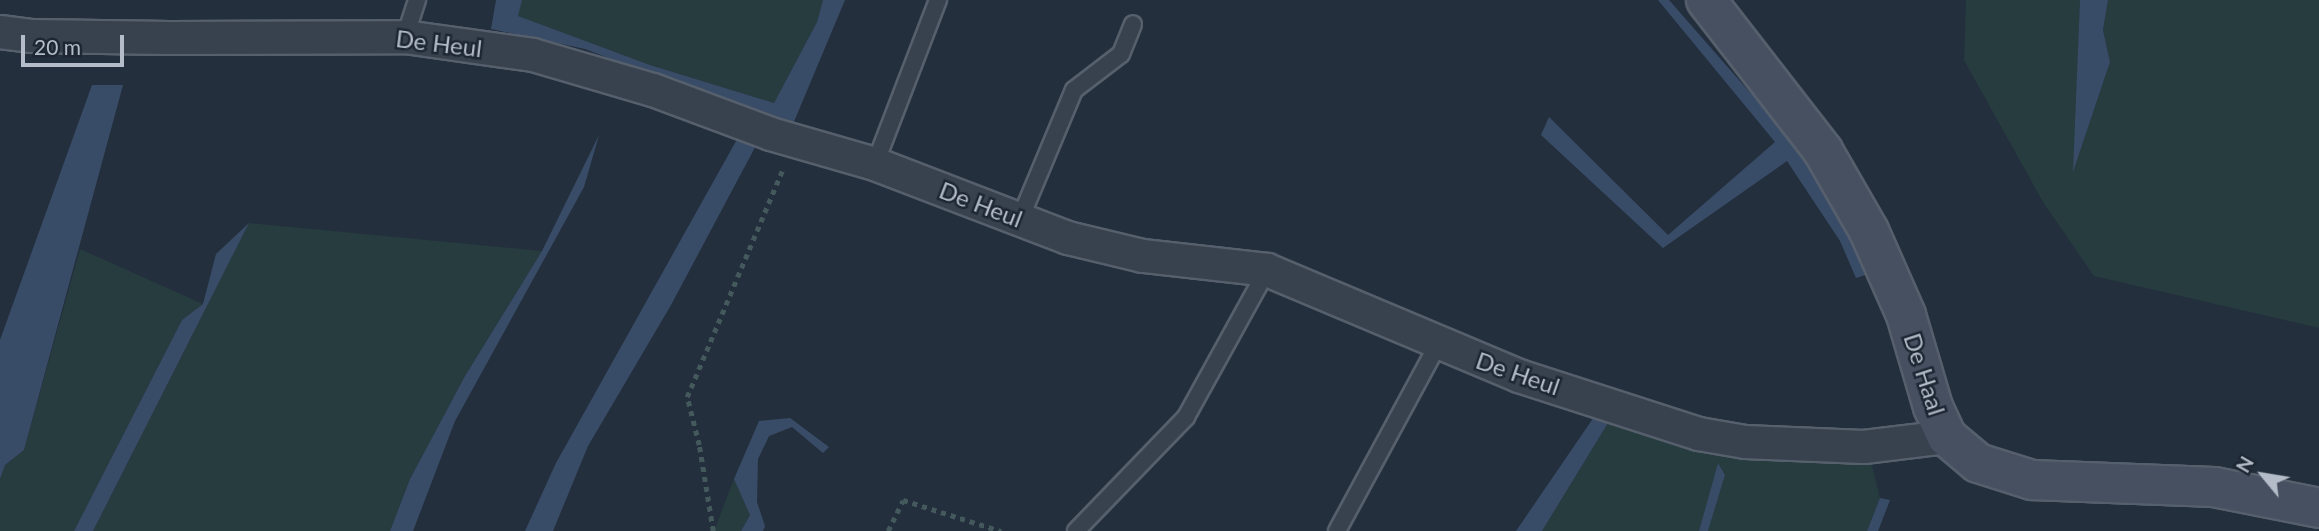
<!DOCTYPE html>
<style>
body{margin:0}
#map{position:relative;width:2319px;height:531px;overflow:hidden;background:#242f3e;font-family:Lato,sans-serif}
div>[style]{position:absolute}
.green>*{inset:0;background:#263c3f}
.water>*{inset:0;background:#394c67}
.path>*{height:4.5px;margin-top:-2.25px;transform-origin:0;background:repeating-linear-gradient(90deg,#44595c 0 5px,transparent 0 10px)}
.roads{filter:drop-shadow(2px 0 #565f6c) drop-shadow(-2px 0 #565f6c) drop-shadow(0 2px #565f6c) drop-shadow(0 -2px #565f6c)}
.lane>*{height:16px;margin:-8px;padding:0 8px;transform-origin:8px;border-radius:8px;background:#38414e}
.street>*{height:32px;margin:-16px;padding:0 16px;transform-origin:16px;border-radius:16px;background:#38414e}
.secondary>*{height:38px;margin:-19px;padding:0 19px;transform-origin:19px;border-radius:19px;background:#465061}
span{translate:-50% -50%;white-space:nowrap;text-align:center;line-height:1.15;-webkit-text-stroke:5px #1d2633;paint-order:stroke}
.street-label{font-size:24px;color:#b4bcc9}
.north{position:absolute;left:2228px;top:440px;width:70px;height:70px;-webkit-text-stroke:5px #1d2633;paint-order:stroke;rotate:300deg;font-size:19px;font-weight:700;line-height:28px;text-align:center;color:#b4bcc9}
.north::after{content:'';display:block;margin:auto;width:24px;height:32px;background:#b4bcc9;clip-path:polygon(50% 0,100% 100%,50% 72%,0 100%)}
.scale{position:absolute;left:21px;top:35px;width:103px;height:32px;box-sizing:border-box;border:4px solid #b4bcc9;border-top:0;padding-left:9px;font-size:21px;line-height:24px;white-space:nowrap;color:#b4bcc9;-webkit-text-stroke:5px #1d2633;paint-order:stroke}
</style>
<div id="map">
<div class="green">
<div style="clip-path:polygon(522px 0,823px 0,817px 22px,774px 103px,650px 65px,517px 16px)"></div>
<div style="clip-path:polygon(1966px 0,2080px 0,2074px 169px,2110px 62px,2103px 30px,2108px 0,2319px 0,2319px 328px,2094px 276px,2043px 202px,1964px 60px)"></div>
<div style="clip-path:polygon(249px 223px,542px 251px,465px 376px,410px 479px,390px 531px,93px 531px)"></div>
<div style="clip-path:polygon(80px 249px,203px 304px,182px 320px,74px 531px,0 531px,0 479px,5px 465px,24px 450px)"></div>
<div style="clip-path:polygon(1608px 423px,1720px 456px,1871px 462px,1880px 498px,1867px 531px,1708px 531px,1725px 475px,1718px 464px,1699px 531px,1542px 531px)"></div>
<div style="clip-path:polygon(734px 479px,750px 515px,741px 531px,714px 531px)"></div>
</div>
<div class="water">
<div style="clip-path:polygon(496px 0,522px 0,518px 16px,650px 65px,774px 103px,817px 22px,823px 0,845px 0,793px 124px,768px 123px,671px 305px,588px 446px,553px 531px,525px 531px,556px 463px,754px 109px,673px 83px,585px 49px,491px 29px)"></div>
<div style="clip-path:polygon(1658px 0,1669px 0,1809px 160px,1875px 272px,1856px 278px,1840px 241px,1787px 161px,1663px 248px,1541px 135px,1549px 117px,1668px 235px,1775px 142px)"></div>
<div style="clip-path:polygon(2080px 0,2108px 0,2103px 30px,2110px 62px,2073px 172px)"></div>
<div style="clip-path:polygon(92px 85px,123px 85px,24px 450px,5px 465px,0 479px,0 340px)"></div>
<div style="clip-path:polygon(599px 135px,584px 187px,455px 421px,413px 531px,390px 531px,410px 479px,465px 376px,542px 251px)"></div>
<div style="clip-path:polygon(249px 223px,93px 531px,74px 531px,182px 320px,203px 304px,216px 254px)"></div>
<div style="clip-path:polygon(1594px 417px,1608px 423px,1542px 531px,1516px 531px)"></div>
<div style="clip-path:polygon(790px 418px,829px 447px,823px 453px,792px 427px,769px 436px,758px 459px,757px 502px,765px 526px,763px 531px,741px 531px,750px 515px,734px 479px,759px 421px)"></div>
<div style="clip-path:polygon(1718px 463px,1725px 475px,1708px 531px,1699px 531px)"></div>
<div style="clip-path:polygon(1880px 498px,1890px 500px,1878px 531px,1867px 531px)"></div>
</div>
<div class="path">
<div style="left:713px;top:531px;width:87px;rotate:-99.2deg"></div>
<div style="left:699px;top:445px;width:49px;rotate:-104deg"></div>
<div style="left:687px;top:397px;width:247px;rotate:-67.2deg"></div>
<div style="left:888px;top:531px;width:34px;rotate:-64deg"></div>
<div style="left:903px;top:500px;width:103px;rotate:17.6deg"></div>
</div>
<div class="roads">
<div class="lane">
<div style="left:405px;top:37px;width:39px;rotate:-72deg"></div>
<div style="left:875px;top:164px;width:176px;rotate:-69deg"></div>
<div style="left:1020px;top:219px;width:140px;rotate:-67.3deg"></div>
<div style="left:1074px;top:90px;width:59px;rotate:-37.5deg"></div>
<div style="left:1121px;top:54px;width:32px;rotate:-68deg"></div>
<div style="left:1076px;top:531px;width:158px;rotate:-46deg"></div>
<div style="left:1186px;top:417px;width:168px;rotate:-61.1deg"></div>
<div style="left:1337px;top:531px;width:213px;rotate:-61.6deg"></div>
</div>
<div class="street">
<div style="left:0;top:32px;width:33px;rotate:7deg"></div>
<div style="left:33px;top:36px;width:137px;rotate:0.8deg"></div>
<div style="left:170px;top:38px;width:235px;rotate:-0.2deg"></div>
<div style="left:405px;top:37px;width:129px;rotate:8deg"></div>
<div style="left:533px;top:55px;width:125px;rotate:16.3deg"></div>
<div style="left:653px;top:90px;width:126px;rotate:20.4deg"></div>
<div style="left:771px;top:134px;width:108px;rotate:16.1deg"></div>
<div style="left:875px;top:164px;width:207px;rotate:21deg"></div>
<div style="left:1068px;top:238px;width:77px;rotate:13.5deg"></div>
<div style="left:1143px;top:256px;width:125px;rotate:6.4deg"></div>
<div style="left:1267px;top:270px;width:273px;rotate:22.8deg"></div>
<div style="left:1519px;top:376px;width:189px;rotate:17.9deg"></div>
<div style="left:1699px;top:434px;width:47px;rotate:9.9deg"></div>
<div style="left:1745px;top:442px;width:119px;rotate:2.4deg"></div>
<div style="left:1864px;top:447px;width:84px;rotate:-6.9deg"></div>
</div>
<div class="secondary">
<div style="left:1706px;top:0;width:191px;rotate:52.2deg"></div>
<div style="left:1823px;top:151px;width:92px;rotate:60.1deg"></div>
<div style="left:1869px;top:231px;width:92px;rotate:66.2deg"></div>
<div style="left:1906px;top:315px;width:96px;rotate:73.6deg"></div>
<div style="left:1933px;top:407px;width:33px;rotate:65deg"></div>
<div style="left:1947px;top:437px;width:40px;rotate:40deg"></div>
<div style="left:1978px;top:463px;width:57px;rotate:17.5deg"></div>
<div style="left:2032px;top:480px;width:182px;rotate:2.2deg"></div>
<div style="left:2214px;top:487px;width:107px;rotate:11.3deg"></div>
</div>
</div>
<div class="street-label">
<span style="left:439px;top:43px;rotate:7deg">De Heul</span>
<span style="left:981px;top:204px;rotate:21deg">De Heul</span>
<span style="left:1518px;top:373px;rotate:19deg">De Heul</span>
<span style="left:1925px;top:374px;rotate:72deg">De Haal</span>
</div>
<div class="north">N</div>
<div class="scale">20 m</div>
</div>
